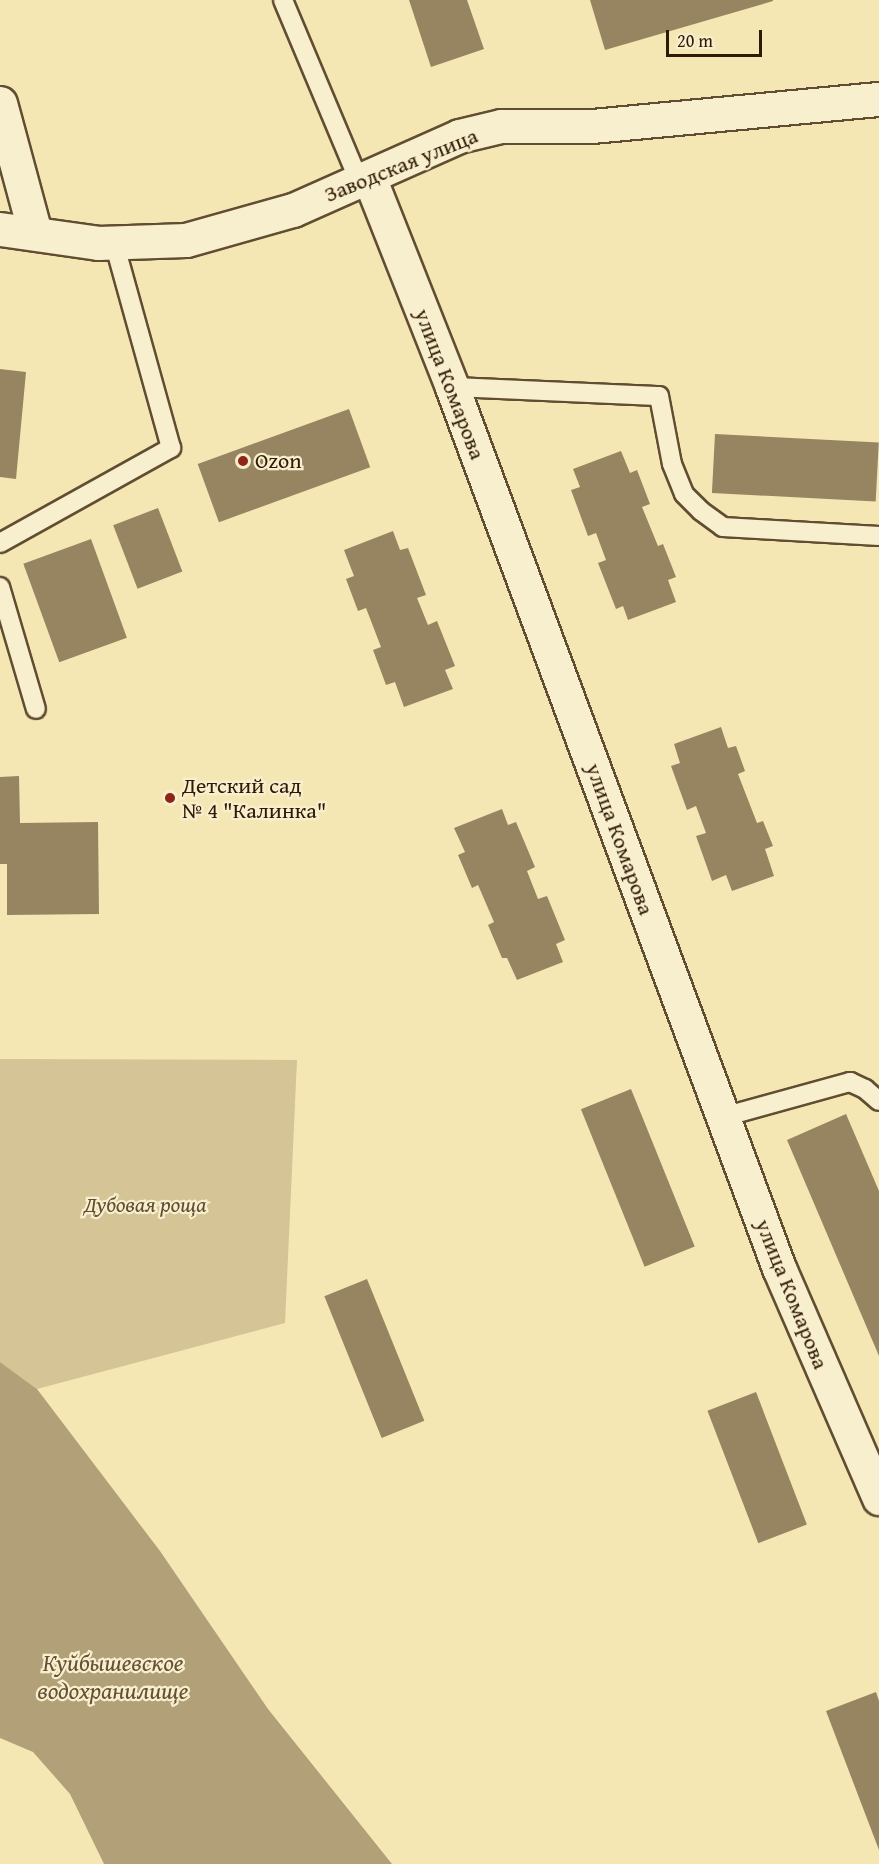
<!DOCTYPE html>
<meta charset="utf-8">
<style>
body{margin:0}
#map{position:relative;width:879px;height:1864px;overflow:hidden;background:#f5e7b4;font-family:"Gentium Book Plus",serif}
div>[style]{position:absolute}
.green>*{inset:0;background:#d4c496}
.water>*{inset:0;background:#b2a178}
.building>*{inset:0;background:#968560;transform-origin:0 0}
.roads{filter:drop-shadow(2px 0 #614d31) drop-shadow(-2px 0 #614d31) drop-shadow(0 2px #614d31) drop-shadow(0 -2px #614d31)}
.lane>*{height:18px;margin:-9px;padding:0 9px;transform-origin:9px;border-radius:9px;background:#f8efce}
.street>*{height:33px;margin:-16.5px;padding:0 16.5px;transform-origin:16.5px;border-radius:16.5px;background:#f8efce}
.secondary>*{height:33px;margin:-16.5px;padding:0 16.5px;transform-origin:16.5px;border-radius:16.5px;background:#f8efce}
.dots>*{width:16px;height:16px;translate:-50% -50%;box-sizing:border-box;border:3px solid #f8efce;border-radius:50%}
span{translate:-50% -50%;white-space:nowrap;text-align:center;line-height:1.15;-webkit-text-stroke:4.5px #f8efce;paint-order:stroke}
.street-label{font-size:22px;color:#301a05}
.poi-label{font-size:22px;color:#301a05}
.left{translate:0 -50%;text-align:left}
.park-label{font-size:22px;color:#614d30;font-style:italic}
.water-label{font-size:24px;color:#645033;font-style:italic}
.scale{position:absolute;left:666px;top:30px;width:96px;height:27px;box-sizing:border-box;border:3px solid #301a05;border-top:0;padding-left:8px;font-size:18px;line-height:21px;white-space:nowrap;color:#301a05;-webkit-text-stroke:4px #f8efce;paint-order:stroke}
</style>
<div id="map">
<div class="green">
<div style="clip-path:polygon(0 1059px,297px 1060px,285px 1323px,37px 1389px,0 1362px)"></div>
</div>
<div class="water">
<div style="clip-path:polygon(0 1362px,37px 1389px,160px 1551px,268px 1709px,392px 1864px,104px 1864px,70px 1794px,33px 1752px,0 1738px)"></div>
</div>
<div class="building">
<div style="clip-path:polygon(409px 0,467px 0,484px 49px,431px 67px)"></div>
<div style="clip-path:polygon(590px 0,773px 0,773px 1px,605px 50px)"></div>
<div style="clip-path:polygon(0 369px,26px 372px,16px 479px,0 477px)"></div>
<div style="left:349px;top:409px;width:62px;height:161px;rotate:70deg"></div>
<div style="left:715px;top:434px;width:164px;height:59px;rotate:3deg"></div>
<div style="clip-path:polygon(621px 451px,630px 473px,637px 470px,650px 504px,642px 507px,658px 546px,663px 544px,676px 577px,668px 580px,676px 602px,628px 620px,623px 606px,616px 609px,598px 563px,606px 560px,596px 533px,588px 536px,571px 490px,580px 487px,573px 469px)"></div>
<div style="left:158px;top:508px;width:68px;height:48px;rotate:69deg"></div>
<div style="clip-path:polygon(393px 531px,400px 550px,408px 548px,426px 595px,417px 598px,428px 625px,437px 621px,455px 666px,445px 670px,453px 689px,404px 707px,395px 682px,386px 685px,373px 650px,381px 647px,366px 608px,358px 611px,346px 579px,354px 576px,344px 550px)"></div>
<div style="left:91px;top:539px;width:105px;height:72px;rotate:70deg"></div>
<div style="clip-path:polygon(721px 727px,728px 748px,736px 746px,745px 771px,738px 774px,757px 823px,763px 821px,773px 846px,765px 849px,774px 876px,732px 891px,726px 875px,712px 881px,696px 836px,706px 833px,696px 806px,687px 810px,671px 766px,680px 763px,674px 744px)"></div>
<div style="clip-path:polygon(19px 776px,20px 823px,98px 822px,99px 914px,7px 915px,7px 864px,0 864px,0 777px)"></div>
<div style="clip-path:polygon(502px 809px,508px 825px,516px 822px,535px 867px,527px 871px,538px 899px,547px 896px,565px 940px,556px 944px,563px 962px,517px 980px,507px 958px,502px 958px,488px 925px,494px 922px,478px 885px,472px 888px,458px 855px,465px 852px,454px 828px)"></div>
<div style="left:631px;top:1089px;width:170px;height:54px;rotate:68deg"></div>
<div style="clip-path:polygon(846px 1114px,879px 1191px,879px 1356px,787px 1140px)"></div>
<div style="left:367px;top:1279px;width:153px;height:46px;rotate:68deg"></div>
<div style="left:756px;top:1392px;width:142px;height:52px;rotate:69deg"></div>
<div style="clip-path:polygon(876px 1692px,879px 1701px,879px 1850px,826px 1711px)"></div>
</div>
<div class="roads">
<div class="lane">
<div style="left:283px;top:0;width:196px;rotate:67.2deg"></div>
<div style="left:452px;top:387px;width:207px;rotate:2.5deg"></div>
<div style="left:659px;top:396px;width:69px;rotate:79.2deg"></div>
<div style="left:672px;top:464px;width:32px;rotate:68deg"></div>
<div style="left:684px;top:494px;width:24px;rotate:45deg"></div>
<div style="left:701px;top:511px;width:27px;rotate:36deg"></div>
<div style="left:723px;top:527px;width:156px;rotate:3.3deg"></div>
<div style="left:0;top:543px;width:196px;rotate:-29.1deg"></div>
<div style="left:171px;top:448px;width:214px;rotate:-105.5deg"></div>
<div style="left:0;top:587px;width:127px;rotate:73.6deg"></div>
<div style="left:723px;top:1117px;width:132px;rotate:-15.4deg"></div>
<div style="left:850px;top:1082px;width:17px;rotate:25deg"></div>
<div style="left:865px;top:1089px;width:18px;rotate:41deg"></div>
</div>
<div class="street">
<div style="left:0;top:103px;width:135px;rotate:74.9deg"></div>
<div style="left:369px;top:177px;width:226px;rotate:68.4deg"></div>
<div style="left:452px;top:387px;width:940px;rotate:69.64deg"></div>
<div style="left:779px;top:1268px;width:251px;rotate:66.5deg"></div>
</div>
<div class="secondary">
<div style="left:0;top:229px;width:99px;rotate:8.1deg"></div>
<div style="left:98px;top:243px;width:88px;rotate:-2deg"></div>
<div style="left:186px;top:240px;width:111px;rotate:-15.7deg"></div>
<div style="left:293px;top:210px;width:182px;rotate:-24deg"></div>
<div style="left:459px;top:136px;width:43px;rotate:-13.4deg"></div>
<div style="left:501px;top:126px;width:91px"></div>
<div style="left:592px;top:126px;width:288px;rotate:-5.4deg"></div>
</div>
</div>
<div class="dots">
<div style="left:243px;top:461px;background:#8f2418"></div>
<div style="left:170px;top:798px;background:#8f2418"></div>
</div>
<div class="street-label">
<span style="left:401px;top:165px;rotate:-22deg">Заводская улица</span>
<span style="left:450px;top:384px;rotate:69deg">улица Комарова</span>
<span style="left:620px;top:839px;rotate:70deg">улица Комарова</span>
<span style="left:792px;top:1294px;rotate:68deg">улица Комарова</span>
</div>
<div class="poi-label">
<span class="left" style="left:255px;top:461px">Ozon</span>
<span class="left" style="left:182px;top:798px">Детский сад<br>№ 4 "Калинка"</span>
</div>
<div class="park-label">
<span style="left:145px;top:1205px">Дубовая роща</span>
</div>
<div class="water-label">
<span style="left:113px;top:1677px">Куйбышевское<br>водохранилище</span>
</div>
<div class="scale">20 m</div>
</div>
